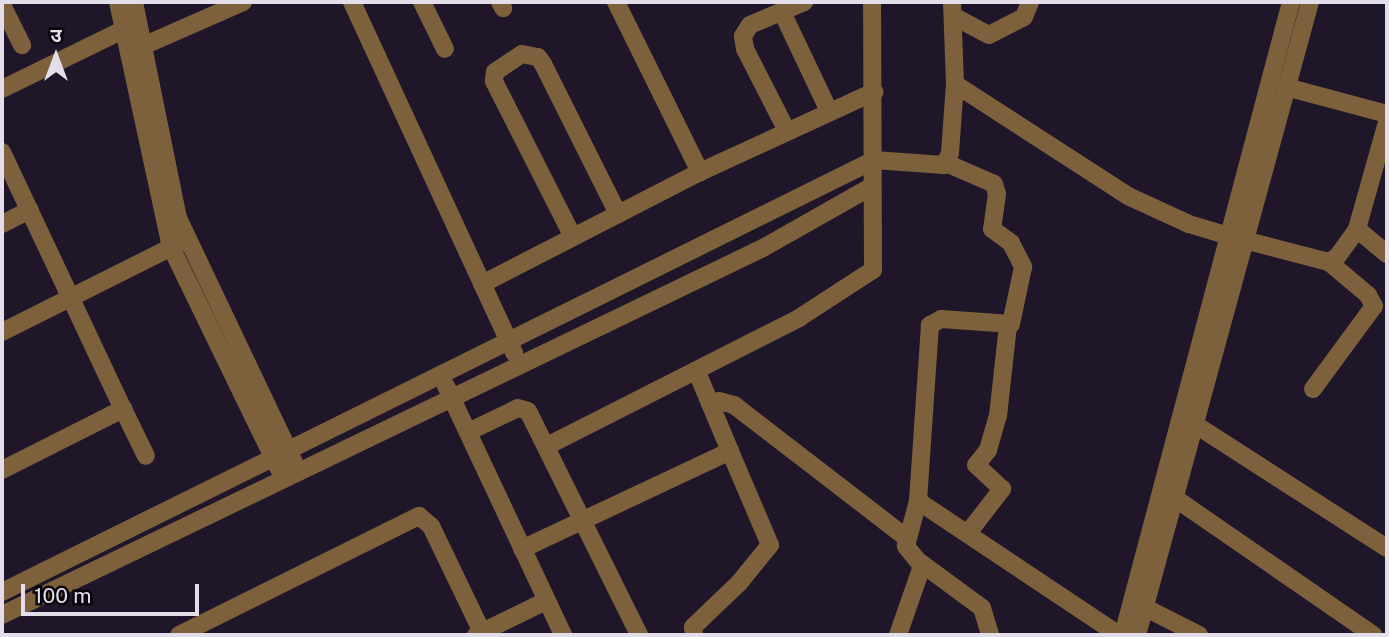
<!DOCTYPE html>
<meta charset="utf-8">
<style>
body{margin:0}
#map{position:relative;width:1389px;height:637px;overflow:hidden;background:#1f1629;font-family:"Public Sans","Noto Sans Devanagari",sans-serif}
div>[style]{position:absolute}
.minor>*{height:18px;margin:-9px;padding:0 9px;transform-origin:9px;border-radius:9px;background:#7d613d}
span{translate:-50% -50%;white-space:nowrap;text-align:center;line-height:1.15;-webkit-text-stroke:6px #07040b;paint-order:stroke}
.frame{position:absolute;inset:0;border:4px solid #e4deeb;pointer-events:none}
.north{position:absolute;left:21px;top:21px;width:70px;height:70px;-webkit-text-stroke:5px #07040b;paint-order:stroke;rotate:0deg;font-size:19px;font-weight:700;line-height:28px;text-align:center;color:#e4deeb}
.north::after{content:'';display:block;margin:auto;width:24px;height:32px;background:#e4deeb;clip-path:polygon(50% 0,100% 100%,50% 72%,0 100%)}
.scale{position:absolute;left:21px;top:584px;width:178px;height:32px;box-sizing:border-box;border:4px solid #e4deeb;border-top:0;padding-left:9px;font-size:21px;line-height:24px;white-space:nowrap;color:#e4deeb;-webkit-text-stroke:5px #07040b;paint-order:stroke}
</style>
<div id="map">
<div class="minor">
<div style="left:118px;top:2px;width:251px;rotate:77.8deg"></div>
<div style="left:171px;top:247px;width:247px;rotate:64.1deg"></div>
<div style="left:134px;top:2px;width:220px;rotate:78.5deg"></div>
<div style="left:178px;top:218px;width:270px;rotate:64.6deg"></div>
<div style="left:352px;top:2px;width:387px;rotate:65.2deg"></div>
<div style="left:422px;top:2px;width:52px;rotate:63.9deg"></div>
<div style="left:500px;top:2px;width:7px;rotate:63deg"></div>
<div style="left:616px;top:2px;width:190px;rotate:63.7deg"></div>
<div style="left:952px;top:2px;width:82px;rotate:87.9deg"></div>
<div style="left:955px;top:84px;width:206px;rotate:32.9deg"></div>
<div style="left:1128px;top:196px;width:67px;rotate:24.7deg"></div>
<div style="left:1189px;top:224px;width:42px;rotate:16.7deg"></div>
<div style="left:1229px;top:236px;width:103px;rotate:14.6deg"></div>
<div style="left:1329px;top:262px;width:9px;rotate:-32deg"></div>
<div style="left:1337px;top:257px;width:34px;rotate:-54deg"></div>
<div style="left:1357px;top:229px;width:111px;rotate:-74.3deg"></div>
<div style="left:2px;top:5px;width:45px;rotate:63.4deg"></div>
<div style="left:782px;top:12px;width:110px;rotate:64.6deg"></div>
<div style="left:955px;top:17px;width:38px;rotate:28deg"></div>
<div style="left:989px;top:35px;width:39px;rotate:-27deg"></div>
<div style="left:1024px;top:17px;width:16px;rotate:-68deg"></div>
<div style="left:136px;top:49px;width:117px;rotate:-23.7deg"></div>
<div style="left:1286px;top:87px;width:105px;rotate:15deg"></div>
<div style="left:2px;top:89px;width:137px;rotate:-26deg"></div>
<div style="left:787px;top:131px;width:92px;rotate:-117.1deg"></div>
<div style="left:745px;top:49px;width:13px;rotate:-99deg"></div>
<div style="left:743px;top:36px;width:13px;rotate:-58deg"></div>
<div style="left:750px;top:25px;width:59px;rotate:-23.1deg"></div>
<div style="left:2px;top:152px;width:284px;rotate:64.8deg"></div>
<div style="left:946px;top:163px;width:52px;rotate:23.6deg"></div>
<div style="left:994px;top:184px;width:10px;rotate:73deg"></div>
<div style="left:997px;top:194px;width:35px;rotate:98deg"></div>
<div style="left:992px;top:229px;width:24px;rotate:36deg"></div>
<div style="left:1011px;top:243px;width:27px;rotate:63deg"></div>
<div style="left:1023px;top:267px;width:58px;rotate:101.9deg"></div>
<div style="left:1011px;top:324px;width:70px;rotate:-175.9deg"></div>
<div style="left:941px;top:319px;width:13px;rotate:151deg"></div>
<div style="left:930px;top:325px;width:176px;rotate:93.9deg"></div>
<div style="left:918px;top:501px;width:242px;rotate:33.7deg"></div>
<div style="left:2px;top:224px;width:31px;rotate:-27deg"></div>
<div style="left:1357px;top:229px;width:39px;rotate:40deg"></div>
<div style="left:573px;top:237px;width:175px;rotate:-116.9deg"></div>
<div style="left:494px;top:81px;width:9px;rotate:-84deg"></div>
<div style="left:495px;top:72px;width:32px;rotate:-34deg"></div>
<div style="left:522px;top:54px;width:16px;rotate:11deg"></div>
<div style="left:538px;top:57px;width:9px;rotate:54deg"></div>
<div style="left:543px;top:64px;width:168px;rotate:63.4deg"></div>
<div style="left:482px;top:284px;width:245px;rotate:-27.2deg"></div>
<div style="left:700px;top:172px;width:192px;rotate:-24.7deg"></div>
<div style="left:2px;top:332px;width:199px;rotate:-26.6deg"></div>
<div style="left:446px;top:386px;width:275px;rotate:64.8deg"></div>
<div style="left:1313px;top:389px;width:103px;rotate:-53.7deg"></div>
<div style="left:1374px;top:306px;width:13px;rotate:-119deg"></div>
<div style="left:1368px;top:295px;width:51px;rotate:-139.8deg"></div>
<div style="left:710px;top:404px;width:9px;rotate:-18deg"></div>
<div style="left:719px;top:401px;width:16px;rotate:15deg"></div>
<div style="left:734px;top:405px;width:218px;rotate:37.6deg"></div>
<div style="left:1185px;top:418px;width:240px;rotate:32.8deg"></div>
<div style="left:468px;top:432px;width:55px;rotate:-25.6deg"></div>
<div style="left:518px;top:408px;width:10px;rotate:17deg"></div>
<div style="left:528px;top:411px;width:250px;rotate:63.6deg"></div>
<div style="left:547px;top:446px;width:283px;rotate:-26.9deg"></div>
<div style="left:799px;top:318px;width:88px;rotate:-33deg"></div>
<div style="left:873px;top:270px;width:268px;rotate:-90.2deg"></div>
<div style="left:2px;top:470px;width:136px;rotate:-26.8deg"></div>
<div style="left:123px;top:409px;width:52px;rotate:63.9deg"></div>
<div style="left:1166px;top:492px;width:252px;rotate:34.6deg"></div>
<div style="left:968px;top:533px;width:56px;rotate:-52.3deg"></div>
<div style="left:1002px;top:489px;width:35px;rotate:-137deg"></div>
<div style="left:976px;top:465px;width:19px;rotate:-51deg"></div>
<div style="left:988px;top:450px;width:35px;rotate:-74deg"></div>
<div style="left:998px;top:416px;width:92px;rotate:-83.7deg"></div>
<div style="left:522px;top:549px;width:230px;rotate:-25.2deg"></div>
<div style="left:730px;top:451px;width:86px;rotate:-112.7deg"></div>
<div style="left:921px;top:563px;width:76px;rotate:36.4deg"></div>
<div style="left:982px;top:608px;width:28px;rotate:73deg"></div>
<div style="left:2px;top:592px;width:973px;rotate:-26.35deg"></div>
<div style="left:874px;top:160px;width:70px;rotate:4.1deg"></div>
<div style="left:944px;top:165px;width:13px;rotate:-63deg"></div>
<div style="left:950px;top:153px;width:69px;rotate:-85.9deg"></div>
<div style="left:1134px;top:602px;width:73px;rotate:26.9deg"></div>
<div style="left:2px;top:615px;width:845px;rotate:-25.75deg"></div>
<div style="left:763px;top:248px;width:124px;rotate:-29.5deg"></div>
<div style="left:179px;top:635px;width:268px;rotate:-26.4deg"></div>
<div style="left:419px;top:516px;width:16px;rotate:40deg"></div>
<div style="left:431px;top:526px;width:118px;rotate:64.3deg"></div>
<div style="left:476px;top:635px;width:78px;rotate:-25.9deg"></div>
<div style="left:694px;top:635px;width:8px;rotate:-97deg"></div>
<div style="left:693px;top:627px;width:64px;rotate:-43.7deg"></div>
<div style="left:739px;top:583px;width:49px;rotate:-50.8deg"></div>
<div style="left:770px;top:545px;width:102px;rotate:-113.1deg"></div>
<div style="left:898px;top:635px;width:73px;rotate:-70.8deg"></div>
<div style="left:922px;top:566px;width:26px;rotate:-129deg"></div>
<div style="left:906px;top:546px;width:47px;rotate:-75.1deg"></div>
<div style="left:1123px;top:635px;width:655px;rotate:-75.14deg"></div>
<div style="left:1137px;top:635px;width:656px;rotate:-74.71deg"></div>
</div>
<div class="frame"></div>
<div class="north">उ</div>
<div class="scale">100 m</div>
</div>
